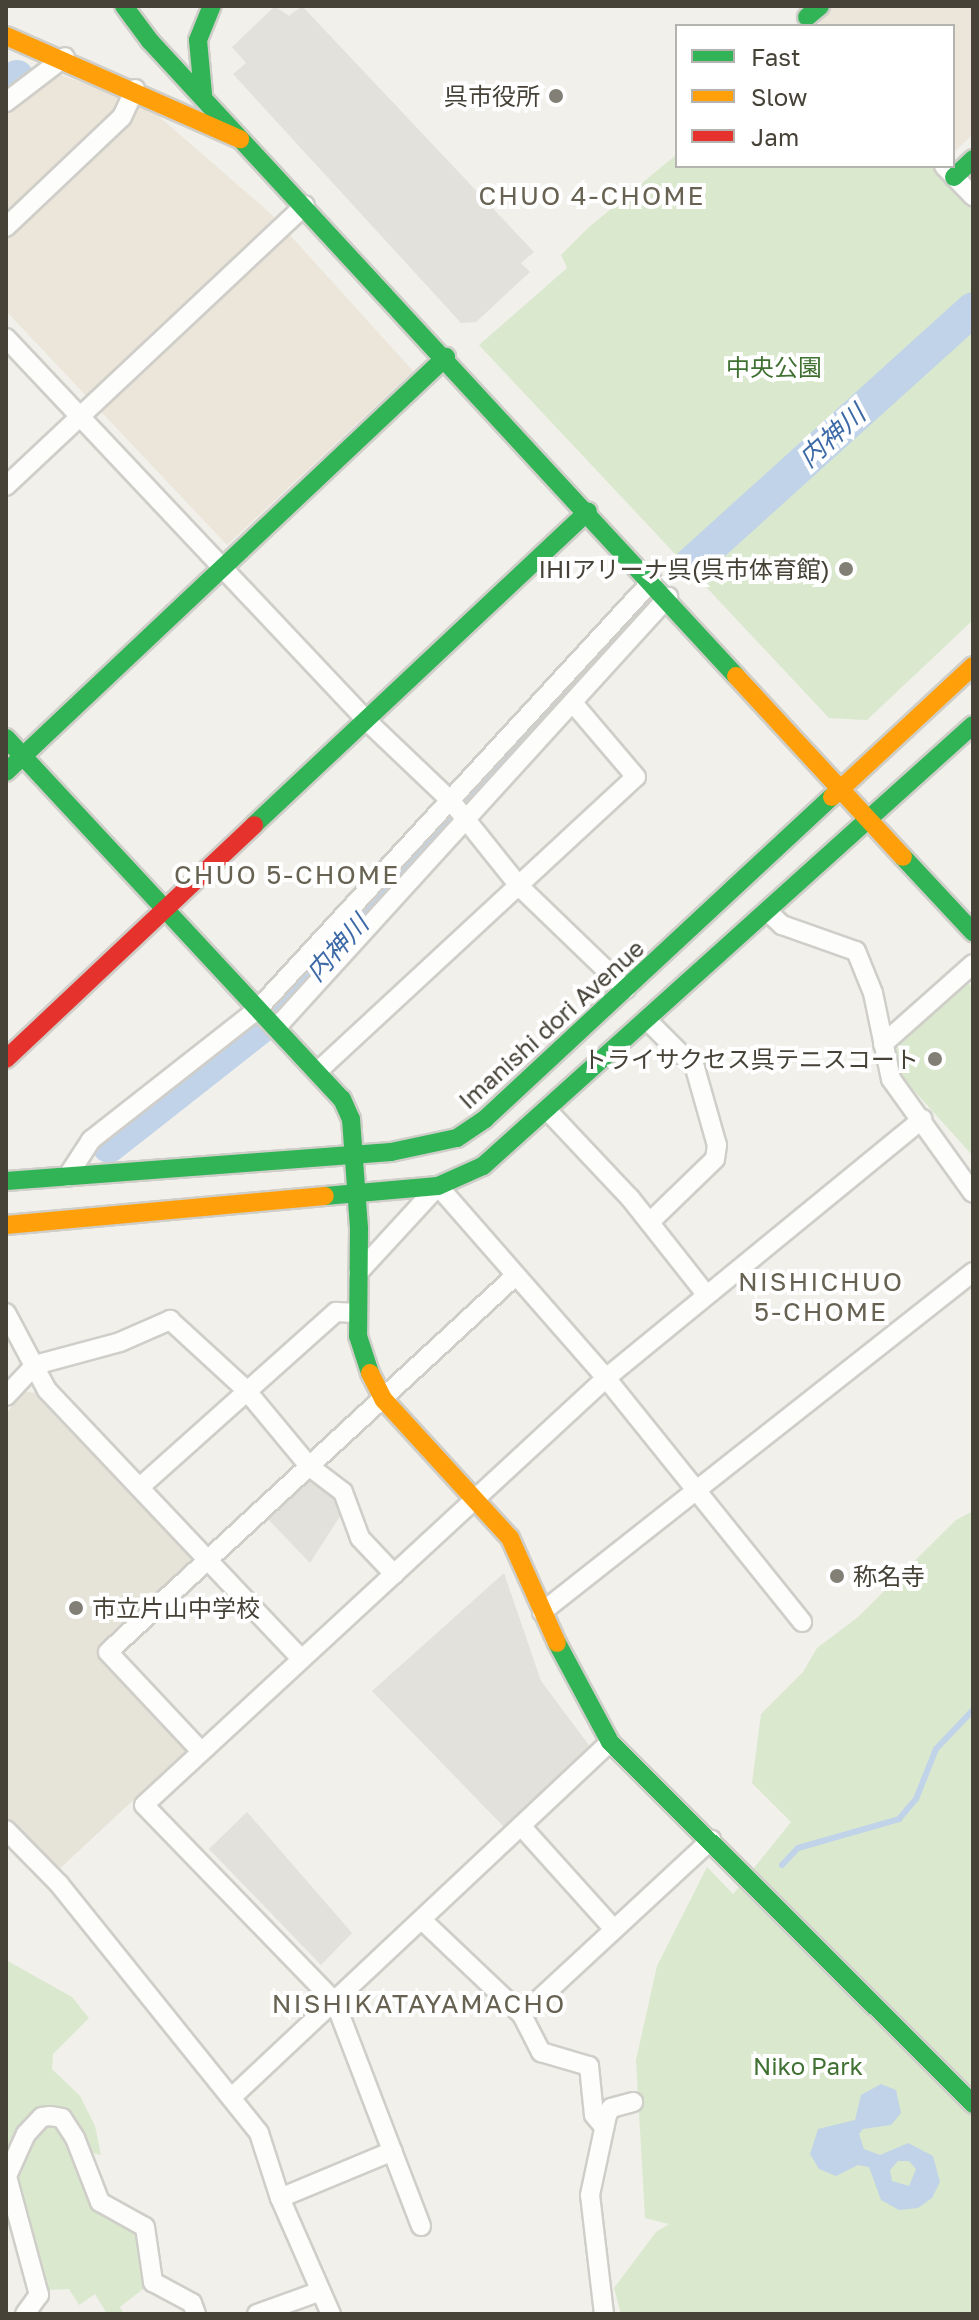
<!DOCTYPE html>
<meta charset="utf-8">
<style>
body{margin:0}
#map{position:relative;width:979px;height:2320px;overflow:hidden;background:#f1f0eb;font-family:"Golos Text","Noto Sans JP",sans-serif}
div>[style]{position:absolute}
.commercial>*{inset:0;background:#ebe6d9}
.education>*{inset:0;background:#e6e4d8}
.green>*{inset:0;background:#dae8ce}
.parking>*{inset:0;background:#e2e1dc}
.water>*{inset:0;background:#c1d3e9}
.stream>*{height:6px;margin:-3px;padding:0 3px;transform-origin:3px;border-radius:3px;background:#c1d3e9}
.river>*{height:34px;margin:-17px;padding:0 17px;transform-origin:17px;border-radius:17px;background:#c1d3e9}
.roads{filter:drop-shadow(2px 0 #cfcec9) drop-shadow(-2px 0 #cfcec9) drop-shadow(0 2px #cfcec9) drop-shadow(0 -2px #cfcec9)}
.street>*{height:18px;margin:-9px;padding:0 9px;transform-origin:9px;border-radius:9px;background:#fdfdfc}
.fast>*{height:18px;margin:-9px;padding:0 9px;transform-origin:9px;border-radius:9px;background:#30b455}
.slow>*{height:18px;margin:-9px;padding:0 9px;transform-origin:9px;border-radius:9px;background:#ff9f0a}
.jam>*{height:18px;margin:-9px;padding:0 9px;transform-origin:9px;border-radius:9px;background:#e5322d}
.dots>*{width:22px;height:22px;translate:-50% -50%;box-sizing:border-box;border:4px solid #fff;border-radius:50%}
span{translate:-50% -50%;white-space:nowrap;text-align:center;line-height:1.15;-webkit-text-stroke:8px #fff;paint-order:stroke}
.poi-label{font-size:24px;color:#464238}
.right{translate:-100% -50%;text-align:right}
.left{translate:0 -50%;text-align:left}
.park-label{font-size:24px;color:#407132}
.street-label{font-size:24px;color:#464238}
.neighbourhood-label{font-size:26px;color:#676251;letter-spacing:2px}
.water-label{font-size:26px;color:#3d6aa6;font-style:italic}
.frame{position:absolute;inset:0;border:8px solid #464238;pointer-events:none}
.legend{position:absolute;left:675px;top:24px;width:280px;height:144px;box-sizing:border-box;background:#fff;border:2px solid #b5b3af;margin:0;padding:10px 14px;list-style:none;font-size:24px;color:#464238}
.legend li{display:flex;align-items:center;gap:16px;height:40px}
.legend b{width:40px;border:2px solid #b5b3af}
</style>
<div id="map">
<div class="commercial">
<div style="clip-path:polygon(804px 6px,973px 6px,973px 134px,953px 153px,953px 26px,823px 26px)"></div>
<div style="clip-path:polygon(53px 72px,148px 107px,270px 213px,413px 371px,227px 545px,6px 311px,6px 101px)"></div>
</div>
<div class="education">
<div style="clip-path:polygon(22px 1391px,42px 1394px,195px 1558px,97px 1651px,188px 1749px,53px 1875px,6px 1826px,6px 1415px)"></div>
</div>
<div class="green">
<div style="clip-path:polygon(677px 154px,677px 166px,934px 166px,973px 209px,973px 620px,867px 720px,829px 718px,479px 345px,567px 268px,561px 255px,588px 228px)"></div>
<div style="clip-path:polygon(967px 982px,973px 988px,973px 1156px,899px 1074px,896px 1045px)"></div>
<div style="clip-path:polygon(973px 1511px,973px 2314px,621px 2314px,614px 2288px,656px 2232px,669px 2224px,645px 2218px,636px 2060px,657px 1966px,707px 1867px,733px 1894px,791px 1822px,752px 1783px,761px 1714px,803px 1672px,817px 1648px,858px 1617px,956px 1520px)"></div>
<div style="clip-path:polygon(6px 1960px,72px 1997px,89px 2018px,53px 2054px,52px 2069px,80px 2096px,95px 2126px,101px 2155px,90px 2152px,84px 2179px,138px 2227px,148px 2285px,120px 2307px,124px 2314px,107px 2314px,95px 2294px,79px 2305px,69px 2289px,46px 2290px,6px 2197px)"></div>
</div>
<div class="parking">
<div style="clip-path:polygon(275px 6px,289px 16px,302px 6px,534px 252px,521px 263px,530px 272px,476px 322px,461px 323px,233px 74px,246px 63px,232px 47px)"></div>
<div style="clip-path:polygon(312px 1476px,338px 1496px,344px 1510px,310px 1563px,266px 1517px)"></div>
<div style="clip-path:polygon(504px 1573px,541px 1681px,591px 1748px,504px 1827px,372px 1691px)"></div>
<div style="clip-path:polygon(247px 1812px,352px 1933px,321px 1965px,209px 1849px)"></div>
</div>
<div class="water">
<div style="clip-path:polygon(evenodd,881px 2084px,896px 2090px,901px 2113px,891px 2125px,863px 2129px,859px 2134px,864px 2149px,880px 2155px,908px 2143px,933px 2156px,940px 2182px,932px 2198px,918px 2208px,899px 2210px,881px 2200px,869px 2167px,858px 2165px,836px 2176px,819px 2169px,810px 2154px,818px 2129px,855px 2120px,861px 2095px,881px 2084px,898px 2161px,909px 2161px,916px 2169px,909px 2186px,892px 2181px,890px 2170px,898px 2161px)"></div>
</div>
<div class="stream">
<div style="left:782px;top:1865px;width:23px;rotate:-47deg"></div>
<div style="left:798px;top:1848px;width:105px;rotate:-16deg"></div>
<div style="left:899px;top:1819px;width:26px;rotate:-50deg"></div>
<div style="left:916px;top:1799px;width:54px;rotate:-68.2deg"></div>
<div style="left:936px;top:1749px;width:54px;rotate:-46.5deg"></div>
</div>
<div class="river">
<div style="left:6px;top:84px;width:13px;rotate:-32deg"></div>
<div style="left:691px;top:564px;width:380px;rotate:-42.1deg"></div>
<div style="left:109px;top:1146px;width:221px;rotate:-38.2deg"></div>
<div style="left:283px;top:1009px;width:528px;rotate:-48.15deg"></div>
</div>
<div class="roads">
<div class="street">
<div style="left:6px;top:102px;width:74px;rotate:-37.3deg"></div>
<div style="left:944px;top:166px;width:42px;rotate:46deg"></div>
<div style="left:6px;top:227px;width:160px;rotate:-43.5deg"></div>
<div style="left:122px;top:117px;width:31px;rotate:-65deg"></div>
<div style="left:6px;top:338px;width:528px;rotate:46.69deg"></div>
<div style="left:368px;top:722px;width:115px;rotate:43.6deg"></div>
<div style="left:451px;top:801px;width:110px;rotate:51.3deg"></div>
<div style="left:520px;top:887px;width:147px;rotate:43.9deg"></div>
<div style="left:6px;top:486px;width:410px;rotate:-43.2deg"></div>
<div style="left:767px;top:911px;width:21px;rotate:43deg"></div>
<div style="left:782px;top:925px;width:78px;rotate:19.4deg"></div>
<div style="left:856px;top:951px;width:45px;rotate:68deg"></div>
<div style="left:873px;top:993px;width:88px;rotate:78.2deg"></div>
<div style="left:891px;top:1079px;width:140px;rotate:54.3deg"></div>
<div style="left:647px;top:1020px;width:68px;rotate:45deg"></div>
<div style="left:695px;top:1068px;width:80px;rotate:74.1deg"></div>
<div style="left:717px;top:1145px;width:14px;rotate:98deg"></div>
<div style="left:715px;top:1159px;width:91px;rotate:135.9deg"></div>
<div style="left:276px;top:1028px;width:583px;rotate:-47.71deg"></div>
<div style="left:883px;top:1044px;width:120px;rotate:-41.6deg"></div>
<div style="left:318px;top:1071px;width:433px;rotate:-42.8deg"></div>
<div style="left:636px;top:777px;width:97px;rotate:-130.4deg"></div>
<div style="left:547px;top:1110px;width:121px;rotate:46.7deg"></div>
<div style="left:630px;top:1198px;width:121px;rotate:51.7deg"></div>
<div style="left:67px;top:1177px;width:44px;rotate:-57deg"></div>
<div style="left:91px;top:1140px;width:212px;rotate:-38.1deg"></div>
<div style="left:258px;top:1009px;width:582px;rotate:-47.37deg"></div>
<div style="left:358px;top:1273px;width:118px;rotate:-47.4deg"></div>
<div style="left:438px;top:1186px;width:255px;rotate:48.8deg"></div>
<div style="left:606px;top:1378px;width:313px;rotate:51.2deg"></div>
<div style="left:6px;top:1313px;width:87px;rotate:62deg"></div>
<div style="left:47px;top:1390px;width:370px;rotate:46.6deg"></div>
<div style="left:6px;top:1396px;width:42px;rotate:-46.9deg"></div>
<div style="left:35px;top:1365px;width:88px;rotate:-15.1deg"></div>
<div style="left:120px;top:1342px;width:55px;rotate:-23.7deg"></div>
<div style="left:170px;top:1320px;width:103px;rotate:42.6deg"></div>
<div style="left:246px;top:1390px;width:100px;rotate:50.3deg"></div>
<div style="left:310px;top:1467px;width:41px;rotate:37.1deg"></div>
<div style="left:343px;top:1492px;width:49px;rotate:69.7deg"></div>
<div style="left:360px;top:1538px;width:50px;rotate:46.6deg"></div>
<div style="left:140px;top:1487px;width:263px;rotate:-41.8deg"></div>
<div style="left:336px;top:1312px;width:21px;rotate:3deg"></div>
<div style="left:542px;top:1612px;width:549px;rotate:-38.27deg"></div>
<div style="left:200px;top:1750px;width:134px;rotate:-133.2deg"></div>
<div style="left:108px;top:1652px;width:554px;rotate:-42.73deg"></div>
<div style="left:521px;top:1826px;width:136px;rotate:48deg"></div>
<div style="left:6px;top:1830px;width:76px;rotate:45.5deg"></div>
<div style="left:59px;top:1884px;width:319px;rotate:51.2deg"></div>
<div style="left:259px;top:2133px;width:68px;rotate:72.1deg"></div>
<div style="left:280px;top:2198px;width:127px;rotate:66.3deg"></div>
<div style="left:422px;top:1920px;width:138px;rotate:43.5deg"></div>
<div style="left:522px;top:2015px;width:42px;rotate:62.8deg"></div>
<div style="left:541px;top:2052px;width:50px;rotate:16.3deg"></div>
<div style="left:589px;top:2066px;width:49px;rotate:84.2deg"></div>
<div style="left:594px;top:2115px;width:16px;rotate:50deg"></div>
<div style="left:522px;top:2015px;width:258px;rotate:-42.8deg"></div>
<div style="left:232px;top:2097px;width:519px;rotate:-43.2deg"></div>
<div style="left:280px;top:2198px;width:122px;rotate:-22.6deg"></div>
<div style="left:421px;top:2226px;width:240px;rotate:-111deg"></div>
<div style="left:335px;top:2002px;width:274px;rotate:-134.1deg"></div>
<div style="left:144px;top:1805px;width:629px;rotate:-42.75deg"></div>
<div style="left:606px;top:1378px;width:409px;rotate:-39.3deg"></div>
<div style="left:25px;top:2314px;width:24px;rotate:-54deg"></div>
<div style="left:39px;top:2295px;width:123px;rotate:-105.1deg"></div>
<div style="left:7px;top:2176px;width:46px;rotate:-65.7deg"></div>
<div style="left:26px;top:2134px;width:23px;rotate:-47deg"></div>
<div style="left:42px;top:2117px;width:8px;rotate:-7deg"></div>
<div style="left:50px;top:2116px;width:12px;rotate:9deg"></div>
<div style="left:62px;top:2118px;width:24px;rotate:57deg"></div>
<div style="left:75px;top:2138px;width:69px;rotate:68.7deg"></div>
<div style="left:100px;top:2202px;width:51px;rotate:29.1deg"></div>
<div style="left:145px;top:2227px;width:56px;rotate:81.7deg"></div>
<div style="left:153px;top:2282px;width:44px;rotate:28.3deg"></div>
<div style="left:192px;top:2303px;width:12px;rotate:70deg"></div>
<div style="left:257px;top:2314px;width:65px;rotate:-19.8deg"></div>
<div style="left:604px;top:2314px;width:120px;rotate:-96.7deg"></div>
<div style="left:590px;top:2195px;width:82px;rotate:-78deg"></div>
<div style="left:607px;top:2115px;width:8px;rotate:-60deg"></div>
<div style="left:611px;top:2108px;width:23px;rotate:-15deg"></div>
</div>
<div class="fast">
<div style="left:124px;top:6px;width:44px;rotate:53.4deg"></div>
<div style="left:150px;top:41px;width:864px;rotate:47.3deg"></div>
<div style="left:807px;top:17px;width:17px;rotate:-40deg"></div>
<div style="left:203px;top:94px;width:54px;rotate:-95.3deg"></div>
<div style="left:198px;top:40px;width:37px;rotate:-68deg"></div>
<div style="left:954px;top:177px;width:26px;rotate:-43deg"></div>
<div style="left:6px;top:738px;width:493px;rotate:47.1deg"></div>
<div style="left:342px;top:1099px;width:22px;rotate:66deg"></div>
<div style="left:351px;top:1119px;width:110px;rotate:85.8deg"></div>
<div style="left:359px;top:1229px;width:107px;rotate:90.5deg"></div>
<div style="left:358px;top:1336px;width:39px;rotate:72deg"></div>
<div style="left:6px;top:772px;width:605px;rotate:-43.33deg"></div>
<div style="left:254px;top:825px;width:458px;rotate:-43.2deg"></div>
<div style="left:903px;top:857px;width:103px;rotate:47deg"></div>
<div style="left:6px;top:1181px;width:386px;rotate:-4.3deg"></div>
<div style="left:391px;top:1152px;width:67px;rotate:-12deg"></div>
<div style="left:457px;top:1138px;width:34px;rotate:-34deg"></div>
<div style="left:485px;top:1119px;width:473px;rotate:-42.9deg"></div>
<div style="left:325px;top:1196px;width:113px;rotate:-5.1deg"></div>
<div style="left:438px;top:1186px;width:49px;rotate:-24deg"></div>
<div style="left:483px;top:1166px;width:659px;rotate:-41.99deg"></div>
<div style="left:557px;top:1643px;width:112px;rotate:61.8deg"></div>
<div style="left:610px;top:1742px;width:513px;rotate:44.92deg"></div>
</div>
<div class="slow">
<div style="left:6px;top:36px;width:256px;rotate:23.8deg"></div>
<div style="left:736px;top:676px;width:246px;rotate:47.3deg"></div>
<div style="left:832px;top:797px;width:192px;rotate:-42.9deg"></div>
<div style="left:6px;top:1225px;width:320px;rotate:-5.2deg"></div>
<div style="left:370px;top:1373px;width:30px;rotate:63deg"></div>
<div style="left:384px;top:1400px;width:187px;rotate:47.6deg"></div>
<div style="left:510px;top:1538px;width:115px;rotate:65.9deg"></div>
</div>
<div class="jam">
<div style="left:6px;top:1059px;width:341px;rotate:-43.3deg"></div>
</div>
</div>
<div class="dots">
<div style="left:556px;top:96px;background:#827f77"></div>
<div style="left:846px;top:569px;background:#827f77"></div>
<div style="left:935px;top:1059px;background:#827f77"></div>
<div style="left:837px;top:1576px;background:#827f77"></div>
<div style="left:76px;top:1608px;background:#827f77"></div>
</div>
<div class="poi-label">
<span class="right" style="left:540px;top:96px">呉市役所</span>
<span class="right" style="left:830px;top:569px">IHIアリーナ呉(呉市体育館)</span>
<span class="right" style="left:919px;top:1059px">トライサクセス呉テニスコート</span>
<span class="left" style="left:853px;top:1576px">称名寺</span>
<span class="left" style="left:92px;top:1608px">市立片山中学校</span>
</div>
<div class="park-label">
<span style="left:774px;top:367px">中央公園</span>
<span style="left:808px;top:2066px">Niko Park</span>
</div>
<div class="street-label">
<span style="left:551px;top:1024px;rotate:-42deg">Imanishi dori Avenue</span>
</div>
<div class="neighbourhood-label">
<span style="left:592px;top:196px">CHUO 4-CHOME</span>
<span style="left:287px;top:875px">CHUO 5-CHOME</span>
<span style="left:821px;top:1297px">NISHICHUO<br>5-CHOME</span>
<span style="left:419px;top:2004px">NISHIKATAYAMACHO</span>
</div>
<div class="water-label">
<span style="left:832px;top:436px;rotate:-42deg">内神川</span>
<span style="left:337px;top:948px;rotate:-48deg">内神川</span>
</div>
<div class="frame"></div>
<ul class="legend">
<li><b style="height:10px;background:#30b455"></b>Fast</li>
<li><b style="height:10px;background:#ff9f0a"></b>Slow</li>
<li><b style="height:10px;background:#e5322d"></b>Jam</li>
</ul>
</div>
